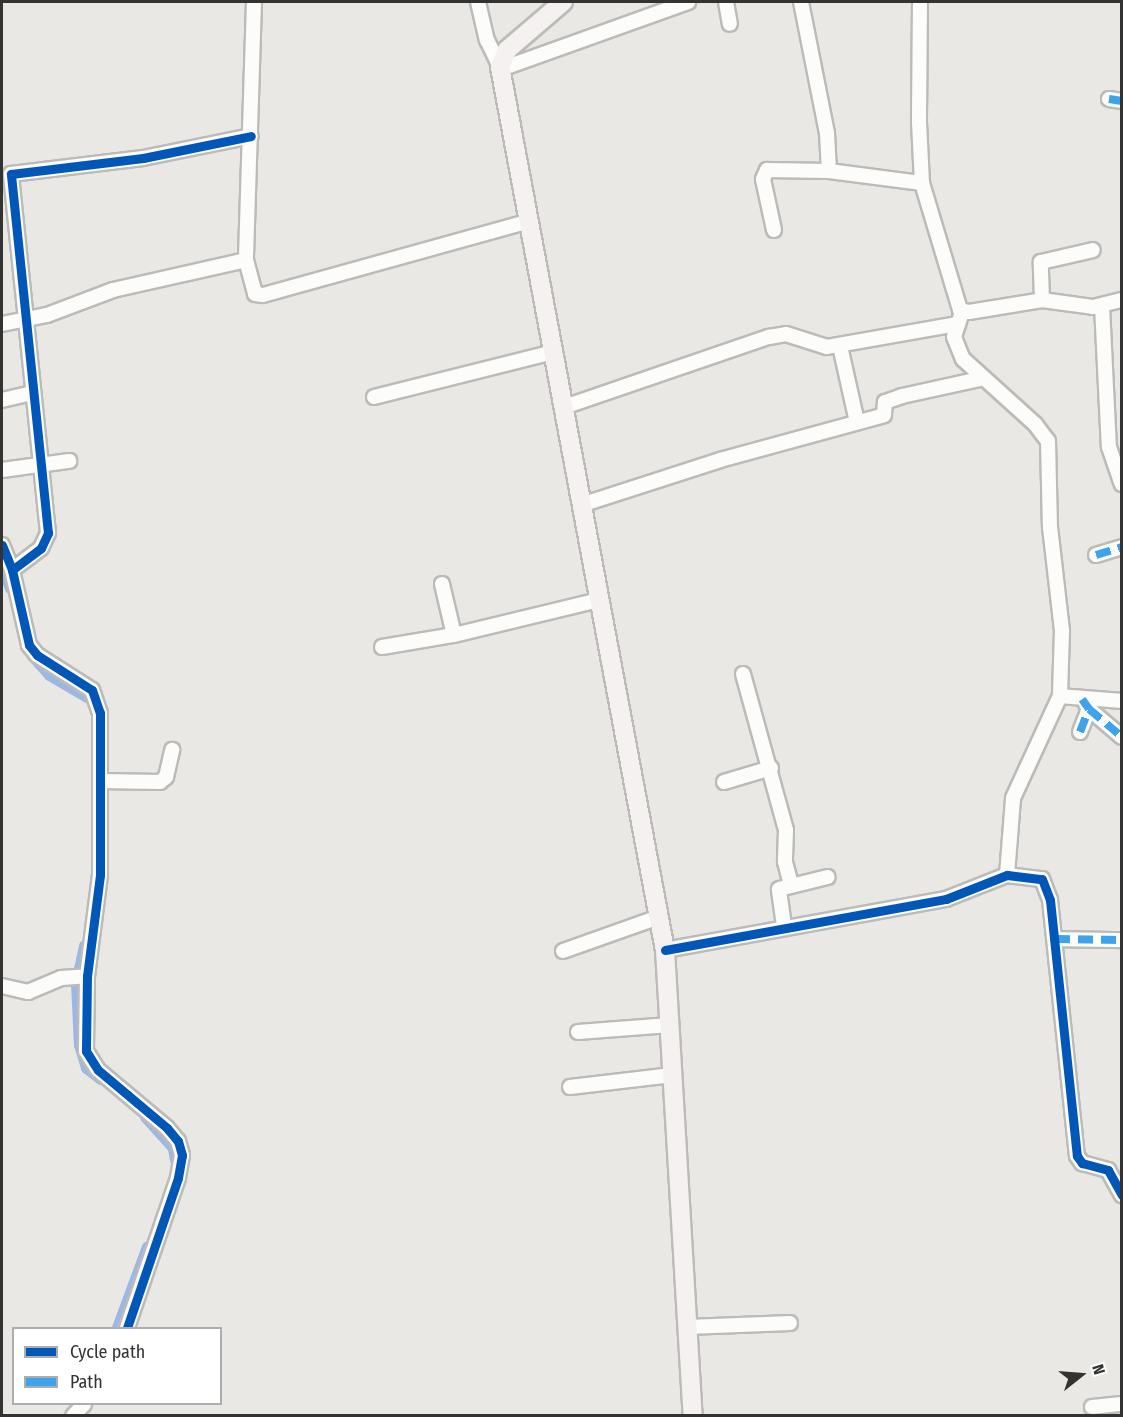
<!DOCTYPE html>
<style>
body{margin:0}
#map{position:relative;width:1123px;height:1417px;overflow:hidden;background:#e9e8e4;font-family:"Fira Sans Condensed",sans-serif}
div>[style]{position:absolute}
.canal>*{height:12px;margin:-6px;padding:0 6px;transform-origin:6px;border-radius:6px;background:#9bb8e5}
.roads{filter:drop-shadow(2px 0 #bcbbb8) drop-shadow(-2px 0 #bcbbb8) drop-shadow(0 2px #bcbbb8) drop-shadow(0 -2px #bcbbb8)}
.minor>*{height:14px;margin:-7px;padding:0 7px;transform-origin:7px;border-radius:7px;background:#fcfcfb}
.secondary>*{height:18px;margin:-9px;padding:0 9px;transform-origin:9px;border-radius:9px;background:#f4f1f0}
.quiet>*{height:8px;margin-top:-4px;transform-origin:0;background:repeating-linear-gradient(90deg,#3ea3eb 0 15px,transparent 0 23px)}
.cycleway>*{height:9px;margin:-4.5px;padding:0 4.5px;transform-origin:4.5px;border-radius:4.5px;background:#0057b8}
span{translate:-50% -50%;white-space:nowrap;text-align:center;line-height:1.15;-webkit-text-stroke:4.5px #fff;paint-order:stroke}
.frame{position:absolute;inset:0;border:3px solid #333331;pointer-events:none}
.legend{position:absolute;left:12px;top:1327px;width:210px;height:78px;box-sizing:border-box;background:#fff;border:2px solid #adadad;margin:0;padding:8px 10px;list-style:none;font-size:18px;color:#333331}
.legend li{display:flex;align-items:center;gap:12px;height:30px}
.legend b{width:30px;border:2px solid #adadad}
.north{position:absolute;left:1051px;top:1345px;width:60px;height:60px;-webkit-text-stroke:4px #fff;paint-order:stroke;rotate:73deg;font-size:16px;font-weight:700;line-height:24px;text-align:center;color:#333331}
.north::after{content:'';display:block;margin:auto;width:21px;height:27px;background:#333331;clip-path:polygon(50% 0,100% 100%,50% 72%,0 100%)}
</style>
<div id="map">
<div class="canal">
<div style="left:2px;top:565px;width:25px;rotate:69deg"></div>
<div style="left:32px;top:655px;width:27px;rotate:48deg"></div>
<div style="left:50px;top:675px;width:45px;rotate:30.5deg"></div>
<div style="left:85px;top:946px;width:39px;rotate:102deg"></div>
<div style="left:77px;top:984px;width:61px;rotate:87.2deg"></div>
<div style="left:80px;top:1045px;width:24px;rotate:73deg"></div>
<div style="left:87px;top:1068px;width:18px;rotate:38deg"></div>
<div style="left:146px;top:1117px;width:42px;rotate:47.9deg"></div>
<div style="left:174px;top:1148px;width:12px;rotate:81deg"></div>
<div style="left:118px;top:1328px;width:86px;rotate:-69.7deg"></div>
</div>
<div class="roads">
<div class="minor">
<div style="left:254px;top:2px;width:258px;rotate:91.8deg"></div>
<div style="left:246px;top:260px;width:35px;rotate:75deg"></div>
<div style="left:255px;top:294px;width:8px;rotate:7deg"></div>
<div style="left:263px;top:295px;width:276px;rotate:-15.5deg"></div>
<div style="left:478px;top:2px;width:39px;rotate:77deg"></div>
<div style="left:487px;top:40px;width:30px;rotate:64deg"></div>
<div style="left:726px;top:2px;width:22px;rotate:80deg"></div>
<div style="left:801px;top:2px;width:134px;rotate:78.8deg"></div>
<div style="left:827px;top:133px;width:38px;rotate:87deg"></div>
<div style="left:920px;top:2px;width:120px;rotate:90.5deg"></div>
<div style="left:919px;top:122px;width:61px;rotate:87.2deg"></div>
<div style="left:922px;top:183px;width:133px;rotate:73.3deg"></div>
<div style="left:960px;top:310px;width:9px;rotate:13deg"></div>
<div style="left:969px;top:312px;width:74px;rotate:-9.3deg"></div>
<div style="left:1042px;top:300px;width:51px;rotate:7.8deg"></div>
<div style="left:1093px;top:307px;width:30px;rotate:-14deg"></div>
<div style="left:501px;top:69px;width:199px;rotate:-19.7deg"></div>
<div style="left:1109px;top:99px;width:13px;rotate:9deg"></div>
<div style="left:774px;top:230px;width:52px;rotate:-102.2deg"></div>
<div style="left:763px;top:179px;width:10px;rotate:-66deg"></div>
<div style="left:767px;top:170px;width:62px;rotate:0.9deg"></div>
<div style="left:829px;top:171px;width:94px;rotate:7.4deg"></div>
<div style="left:1042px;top:300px;width:38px;rotate:-92deg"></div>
<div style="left:1041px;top:262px;width:53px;rotate:-13deg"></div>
<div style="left:1102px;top:306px;width:141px;rotate:87.2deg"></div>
<div style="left:1109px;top:447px;width:39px;rotate:71deg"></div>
<div style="left:962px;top:312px;width:26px;rotate:108deg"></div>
<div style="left:954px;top:337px;width:24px;rotate:68deg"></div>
<div style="left:963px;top:359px;width:97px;rotate:42.1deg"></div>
<div style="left:1035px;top:424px;width:21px;rotate:53deg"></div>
<div style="left:1048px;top:441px;width:86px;rotate:88.7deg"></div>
<div style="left:1050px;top:527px;width:105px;rotate:83.4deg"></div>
<div style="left:1062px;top:631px;width:65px;rotate:91.8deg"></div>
<div style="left:2px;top:324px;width:46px;rotate:-11.3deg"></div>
<div style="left:47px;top:315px;width:71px;rotate:-20.7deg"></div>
<div style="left:113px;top:290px;width:136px;rotate:-12.7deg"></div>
<div style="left:840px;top:346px;width:78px;rotate:77.4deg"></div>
<div style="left:374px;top:397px;width:185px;rotate:-14.1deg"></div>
<div style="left:2px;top:400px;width:32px;rotate:-13deg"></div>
<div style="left:564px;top:407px;width:217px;rotate:-18.9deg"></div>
<div style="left:769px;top:337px;width:17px;rotate:-10deg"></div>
<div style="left:786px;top:334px;width:43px;rotate:17.6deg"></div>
<div style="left:827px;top:347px;width:133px;rotate:-10deg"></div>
<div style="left:2px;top:470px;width:68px;rotate:-7.7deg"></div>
<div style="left:581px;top:505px;width:146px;rotate:-17.9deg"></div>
<div style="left:720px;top:460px;width:170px;rotate:-15.3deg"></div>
<div style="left:884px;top:415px;width:13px;rotate:-86deg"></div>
<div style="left:885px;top:402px;width:18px;rotate:-19deg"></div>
<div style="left:902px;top:396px;width:80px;rotate:-12.3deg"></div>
<div style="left:2px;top:545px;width:27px;rotate:68deg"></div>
<div style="left:12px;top:570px;width:77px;rotate:77.2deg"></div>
<div style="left:29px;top:645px;width:13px;rotate:51deg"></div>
<div style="left:37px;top:655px;width:65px;rotate:32.5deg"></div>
<div style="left:92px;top:690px;width:24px;rotate:71deg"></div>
<div style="left:100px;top:713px;width:162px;rotate:90deg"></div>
<div style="left:100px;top:875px;width:102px;rotate:97.3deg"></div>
<div style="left:87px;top:976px;width:75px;rotate:90.8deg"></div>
<div style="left:86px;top:1051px;width:22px;rotate:58deg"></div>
<div style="left:98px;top:1070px;width:90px;rotate:40deg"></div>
<div style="left:167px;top:1128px;width:17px;rotate:50deg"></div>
<div style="left:178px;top:1141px;width:15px;rotate:74deg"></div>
<div style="left:182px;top:1155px;width:23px;rotate:100deg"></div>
<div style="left:178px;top:1178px;width:158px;rotate:108.8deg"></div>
<div style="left:1096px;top:555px;width:27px;rotate:-17deg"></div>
<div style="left:12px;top:570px;width:36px;rotate:-37deg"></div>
<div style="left:41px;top:548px;width:17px;rotate:-65deg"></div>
<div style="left:48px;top:533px;width:361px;rotate:-95.9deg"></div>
<div style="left:11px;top:174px;width:133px;rotate:-6.9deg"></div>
<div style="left:143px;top:158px;width:110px;rotate:-11.5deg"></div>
<div style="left:442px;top:584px;width:52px;rotate:76.8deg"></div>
<div style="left:382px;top:647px;width:73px;rotate:-9.5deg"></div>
<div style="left:454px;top:635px;width:149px;rotate:-13.6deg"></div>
<div style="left:743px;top:674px;width:162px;rotate:74.6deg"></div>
<div style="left:786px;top:830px;width:32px;rotate:92deg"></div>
<div style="left:785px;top:862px;width:24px;rotate:75deg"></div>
<div style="left:1089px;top:709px;width:43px;rotate:40.3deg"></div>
<div style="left:1080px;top:732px;width:25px;rotate:-69deg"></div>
<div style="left:1089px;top:709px;width:6px;rotate:-121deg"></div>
<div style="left:101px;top:781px;width:59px;rotate:1deg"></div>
<div style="left:160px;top:782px;width:8px;rotate:-40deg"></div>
<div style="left:166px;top:777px;width:28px;rotate:-77deg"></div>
<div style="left:724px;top:782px;width:49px;rotate:-16.6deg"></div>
<div style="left:1007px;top:875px;width:77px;rotate:-85.5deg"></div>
<div style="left:1013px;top:798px;width:112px;rotate:-65.3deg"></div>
<div style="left:1060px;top:696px;width:62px;rotate:4.6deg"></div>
<div style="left:784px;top:926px;width:37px;rotate:-98deg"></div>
<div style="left:779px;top:889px;width:50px;rotate:-13.8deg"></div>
<div style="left:1055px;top:939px;width:67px;rotate:0.9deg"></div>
<div style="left:665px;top:950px;width:286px;rotate:-10.3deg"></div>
<div style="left:946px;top:899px;width:66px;rotate:-21.5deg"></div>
<div style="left:1007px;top:875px;width:35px;rotate:7deg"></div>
<div style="left:1042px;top:879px;width:22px;rotate:69deg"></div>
<div style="left:1050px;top:900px;width:257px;rotate:84deg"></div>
<div style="left:1077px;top:1156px;width:9px;rotate:54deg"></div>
<div style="left:1082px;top:1163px;width:27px;rotate:15deg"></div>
<div style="left:1108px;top:1170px;width:29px;rotate:61deg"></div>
<div style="left:563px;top:951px;width:102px;rotate:-19.5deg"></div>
<div style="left:2px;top:986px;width:27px;rotate:13deg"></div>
<div style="left:28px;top:992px;width:36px;rotate:-23deg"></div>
<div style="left:61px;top:978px;width:26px;rotate:-4deg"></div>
<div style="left:578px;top:1032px;width:92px;rotate:-4.4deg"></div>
<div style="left:570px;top:1087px;width:103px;rotate:-6.7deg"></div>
<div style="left:688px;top:1327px;width:102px;rotate:-2.2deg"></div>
<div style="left:1092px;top:1407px;width:30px;rotate:-6deg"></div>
<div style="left:73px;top:1416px;width:16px;rotate:-47deg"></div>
</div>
<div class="secondary">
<div style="left:563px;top:2px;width:74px;rotate:139.4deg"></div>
<div style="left:507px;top:50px;width:18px;rotate:112deg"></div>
<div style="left:500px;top:67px;width:898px;rotate:79.42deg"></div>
<div style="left:665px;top:950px;width:467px;rotate:86.6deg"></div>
</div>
</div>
<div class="quiet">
<div style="left:1109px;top:99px;width:13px;rotate:9deg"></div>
<div style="left:1096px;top:555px;width:27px;rotate:-17deg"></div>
<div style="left:1089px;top:709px;width:43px;rotate:40.3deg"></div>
<div style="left:1080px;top:732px;width:25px;rotate:-69deg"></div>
<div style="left:1089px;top:709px;width:12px;rotate:-125deg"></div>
<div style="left:1055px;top:939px;width:67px;rotate:0.9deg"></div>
</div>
<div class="cycleway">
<div style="left:2px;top:545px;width:27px;rotate:68deg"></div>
<div style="left:12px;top:570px;width:77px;rotate:77.2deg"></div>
<div style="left:29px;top:645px;width:13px;rotate:51deg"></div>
<div style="left:37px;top:655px;width:65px;rotate:32.5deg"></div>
<div style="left:92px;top:690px;width:24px;rotate:71deg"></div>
<div style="left:100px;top:713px;width:162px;rotate:90deg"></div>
<div style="left:100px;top:875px;width:102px;rotate:97.3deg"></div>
<div style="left:87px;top:976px;width:75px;rotate:90.8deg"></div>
<div style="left:86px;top:1051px;width:22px;rotate:58deg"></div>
<div style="left:98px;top:1070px;width:90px;rotate:40deg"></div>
<div style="left:167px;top:1128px;width:17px;rotate:50deg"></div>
<div style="left:178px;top:1141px;width:15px;rotate:74deg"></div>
<div style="left:182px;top:1155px;width:23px;rotate:100deg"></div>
<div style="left:178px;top:1178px;width:158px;rotate:108.8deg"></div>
<div style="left:12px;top:570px;width:36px;rotate:-37deg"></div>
<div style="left:41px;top:548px;width:17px;rotate:-65deg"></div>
<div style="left:48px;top:533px;width:361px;rotate:-95.9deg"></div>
<div style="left:11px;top:174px;width:133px;rotate:-6.9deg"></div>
<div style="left:143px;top:158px;width:110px;rotate:-11.5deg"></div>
<div style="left:665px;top:950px;width:286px;rotate:-10.3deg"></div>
<div style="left:946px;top:899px;width:66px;rotate:-21.5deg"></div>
<div style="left:1007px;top:875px;width:35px;rotate:7deg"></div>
<div style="left:1042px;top:879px;width:22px;rotate:69deg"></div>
<div style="left:1050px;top:900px;width:257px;rotate:84deg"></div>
<div style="left:1077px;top:1156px;width:9px;rotate:54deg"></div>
<div style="left:1082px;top:1163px;width:27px;rotate:15deg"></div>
<div style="left:1108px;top:1170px;width:29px;rotate:61deg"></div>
</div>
<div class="frame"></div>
<ul class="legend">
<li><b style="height:8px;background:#0057b8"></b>Cycle path</li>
<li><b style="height:8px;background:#3ea3eb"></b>Path</li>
</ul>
<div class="north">N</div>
</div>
